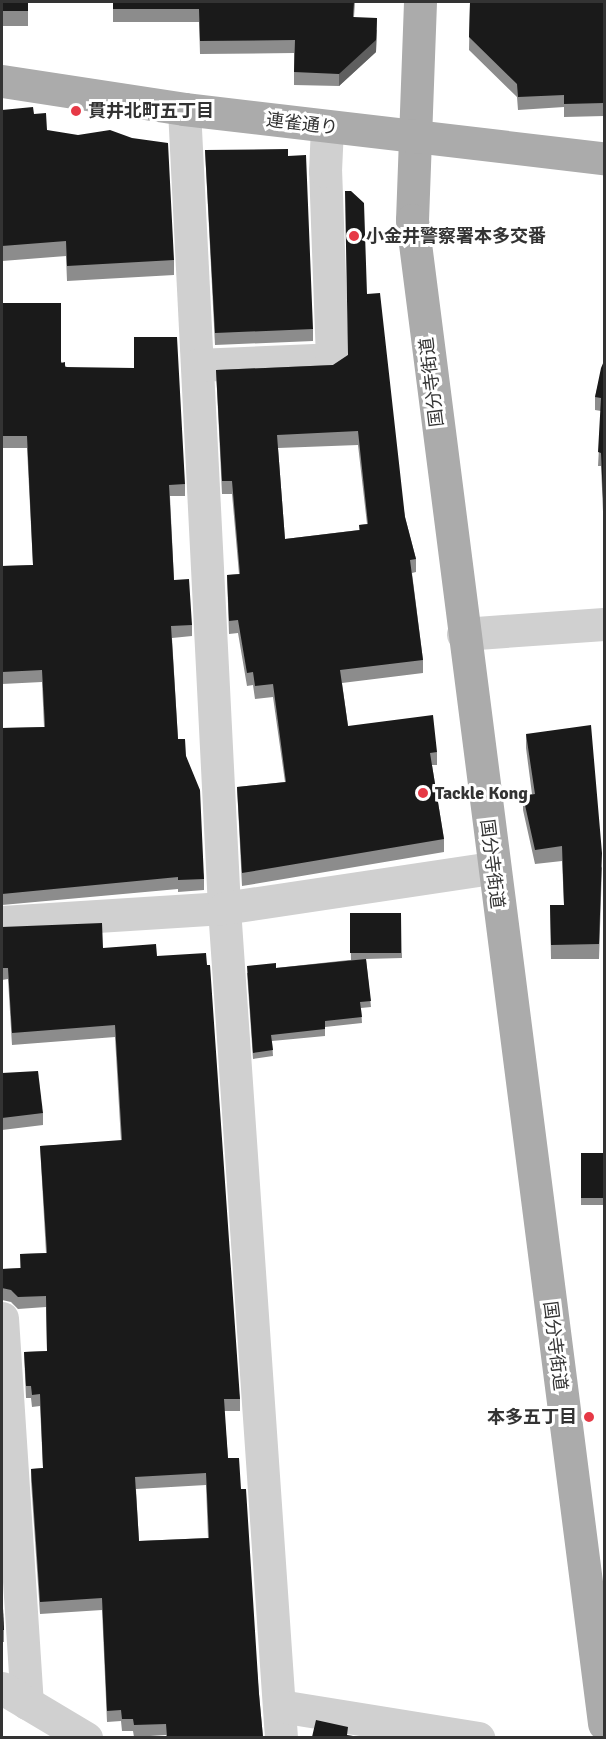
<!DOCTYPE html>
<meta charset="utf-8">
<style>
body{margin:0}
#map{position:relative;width:606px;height:1739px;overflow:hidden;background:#fff;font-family:Signika,"Noto Sans JP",sans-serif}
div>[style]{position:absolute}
.minor>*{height:33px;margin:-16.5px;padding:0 16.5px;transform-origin:16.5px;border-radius:16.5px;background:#d0d0d0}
.major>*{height:33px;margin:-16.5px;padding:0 16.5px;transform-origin:16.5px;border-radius:16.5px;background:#ababab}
.wall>*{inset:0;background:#8c8c8c;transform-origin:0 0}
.shaded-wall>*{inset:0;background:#5f5f5f}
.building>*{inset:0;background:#1a1a1a;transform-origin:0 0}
.dots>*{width:16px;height:16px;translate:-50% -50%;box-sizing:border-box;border:3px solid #fff;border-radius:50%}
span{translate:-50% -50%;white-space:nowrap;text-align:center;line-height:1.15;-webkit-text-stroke:6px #fff;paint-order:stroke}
.poi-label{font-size:18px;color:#333;font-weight:700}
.left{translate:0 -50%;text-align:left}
.right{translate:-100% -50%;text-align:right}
.street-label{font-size:18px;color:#333}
.frame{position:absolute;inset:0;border:3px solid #333;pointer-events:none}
</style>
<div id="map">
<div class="minor">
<div style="left:184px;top:109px;width:800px;rotate:87.13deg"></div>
<div style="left:224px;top:908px;width:832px;rotate:86.07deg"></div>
<div style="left:197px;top:365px;width:135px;rotate:-2.5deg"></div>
<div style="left:332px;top:359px;width:188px;rotate:-92.1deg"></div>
<div style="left:325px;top:171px;width:44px;rotate:-87.4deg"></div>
<div style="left:463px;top:634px;width:141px;rotate:-4.1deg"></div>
<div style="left:2px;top:922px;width:222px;rotate:-3.6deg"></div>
<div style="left:224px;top:908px;width:272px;rotate:-8.5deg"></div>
<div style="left:2px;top:1318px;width:386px;rotate:86.3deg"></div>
<div style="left:2px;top:1688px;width:98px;rotate:30.8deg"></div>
<div style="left:280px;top:1706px;width:201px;rotate:9.2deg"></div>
</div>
<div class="major">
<div style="left:420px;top:2px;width:218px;rotate:92.1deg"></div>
<div style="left:412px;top:220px;width:1516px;rotate:82.72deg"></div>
<div style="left:2px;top:81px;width:184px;rotate:8.7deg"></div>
<div style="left:184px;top:109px;width:423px;rotate:6.7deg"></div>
</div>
<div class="wall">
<div style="left:2px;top:2px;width:26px;height:24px"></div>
<div style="clip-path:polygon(113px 2px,355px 2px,354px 17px,377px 30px,376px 52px,339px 86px,294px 85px,294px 53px,200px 54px,199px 22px,113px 22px)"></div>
<div style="clip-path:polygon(470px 2px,604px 2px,604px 116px,564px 117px,564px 107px,518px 110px,517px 97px,469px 50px)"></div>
<div style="clip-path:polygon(2px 110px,34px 114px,47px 130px,174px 260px,174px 275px,67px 281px,66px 256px,2px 261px)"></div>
<div style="clip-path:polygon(205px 150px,313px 329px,313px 341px,215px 345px)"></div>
<div style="clip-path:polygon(evenodd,367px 294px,405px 517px,416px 559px,416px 572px,412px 573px,423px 660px,423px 673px,342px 683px,348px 726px,437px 752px,437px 765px,432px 765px,444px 839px,444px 852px,242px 886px,237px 787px,285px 782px,273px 697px,255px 699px,253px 685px,247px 686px,238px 633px,229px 634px,227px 575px,239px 574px,232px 494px,222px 494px,216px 370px,333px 365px,348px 355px,367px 294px,358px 445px,367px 524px,359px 525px,359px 530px,285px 539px,278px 448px,358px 445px)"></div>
<div style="clip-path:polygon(2px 303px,185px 484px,185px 496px,170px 496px,174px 580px,192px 625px,192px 636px,172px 638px,178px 739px,186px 756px,204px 879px,204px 890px,178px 892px,178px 889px,2px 905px,2px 728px,44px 727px,42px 682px,2px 684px,2px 566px,33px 565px,27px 448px,2px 448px)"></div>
<div style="clip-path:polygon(604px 361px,604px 535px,601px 466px,598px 466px,601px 411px,595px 410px,595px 397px)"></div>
<div style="clip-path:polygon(526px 734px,602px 868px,599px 959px,551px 959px,550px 905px,564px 905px,562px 861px,535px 864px,523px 810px,523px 796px,532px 794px,526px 748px)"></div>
<div style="clip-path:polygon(350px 913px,401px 913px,402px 958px,366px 959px,371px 1007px,361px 1008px,362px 1023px,325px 1027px,325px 1036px,272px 1041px,273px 1056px,253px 1059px,247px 973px,276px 968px,358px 959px,351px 960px)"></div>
<div style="clip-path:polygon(evenodd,2px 927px,103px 948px,157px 956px,240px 1399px,240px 1411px,224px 1411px,228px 1458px,241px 1489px,259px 1694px,263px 1737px,167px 1737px,166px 1735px,134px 1737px,133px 1731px,122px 1731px,121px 1721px,107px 1722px,102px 1610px,40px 1614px,31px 1481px,31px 1469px,43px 1468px,40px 1406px,32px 1407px,31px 1398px,26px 1398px,24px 1352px,47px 1351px,46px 1307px,18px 1309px,11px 1302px,2px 1300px,2px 1269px,20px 1268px,20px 1254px,46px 1253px,40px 1146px,121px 1141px,115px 1037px,12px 1045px,8px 979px,2px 980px,2px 927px,206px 1485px,208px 1538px,139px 1541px,136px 1489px,206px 1485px)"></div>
<div style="clip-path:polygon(2px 1073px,43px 1113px,43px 1125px,2px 1130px)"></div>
<div style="left:604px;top:1153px;width:52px;height:23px;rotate:90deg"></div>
<div style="clip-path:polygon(2px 1588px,4px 1630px,4px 1642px,2px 1642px)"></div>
</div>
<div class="shaded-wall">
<div style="clip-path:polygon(377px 18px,376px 52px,339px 86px,339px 74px)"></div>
</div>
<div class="building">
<div style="left:2px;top:2px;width:26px;height:9px"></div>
<div style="clip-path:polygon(113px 2px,354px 2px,353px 17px,377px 18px,376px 40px,339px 74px,294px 72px,295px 40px,200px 41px,199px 9px,113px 9px)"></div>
<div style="clip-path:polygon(470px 2px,604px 2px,604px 103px,564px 104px,564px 95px,518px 97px,517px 84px,469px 37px)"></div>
<div style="clip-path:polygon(33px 107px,34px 114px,46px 113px,47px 130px,78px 135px,110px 130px,132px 138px,168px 143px,174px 260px,67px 266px,66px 241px,2px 246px,2px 110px)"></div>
<div style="clip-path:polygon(288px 149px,288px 156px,306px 155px,313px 329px,215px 333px,205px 150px)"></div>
<div style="clip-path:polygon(evenodd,345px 191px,351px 191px,364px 203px,367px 294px,380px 293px,405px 517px,416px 559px,410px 560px,423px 660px,340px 670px,348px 726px,433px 715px,437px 752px,430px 753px,444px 839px,242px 873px,237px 787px,286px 782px,273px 684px,255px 686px,253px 672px,247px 673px,238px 620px,229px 621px,227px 575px,240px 574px,232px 481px,222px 481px,216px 370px,333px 365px,348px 355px,345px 191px,358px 431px,368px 524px,359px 525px,360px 530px,285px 539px,277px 435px,358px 431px)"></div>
<div style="clip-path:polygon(2px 303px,61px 303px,61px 363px,65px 362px,65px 367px,134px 368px,134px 337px,177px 337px,185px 484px,169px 485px,174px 580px,189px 579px,192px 625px,171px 626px,178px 739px,185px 739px,186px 756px,200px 790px,204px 879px,178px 880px,178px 877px,2px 894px,2px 728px,45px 727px,42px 670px,2px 672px,2px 566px,33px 565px,27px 436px,2px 436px)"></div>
<div style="clip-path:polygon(604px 361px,604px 521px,601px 453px,598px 452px,601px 398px,595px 397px,601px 368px)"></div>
<div style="clip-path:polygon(591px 725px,602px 853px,599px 944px,551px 945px,550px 905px,564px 905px,562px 846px,535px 850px,523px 796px,535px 794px,526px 734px)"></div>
<div style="left:350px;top:913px;width:51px;height:40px"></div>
<div style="clip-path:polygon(evenodd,102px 923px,103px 948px,156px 944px,157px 956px,206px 953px,207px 965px,210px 965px,240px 1399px,224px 1399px,228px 1458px,239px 1458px,241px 1489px,246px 1489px,259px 1694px,263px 1737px,167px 1737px,166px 1724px,134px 1725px,133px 1719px,122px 1719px,121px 1710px,107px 1711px,102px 1598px,40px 1602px,31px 1469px,43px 1468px,40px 1394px,32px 1395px,31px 1386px,26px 1386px,24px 1352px,47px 1351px,46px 1296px,18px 1297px,11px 1290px,2px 1288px,2px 1269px,21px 1268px,20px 1254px,47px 1253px,40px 1146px,122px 1140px,115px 1025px,12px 1033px,8px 968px,2px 968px,2px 927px,102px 923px,206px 1473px,209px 1538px,139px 1541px,135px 1477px,206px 1473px)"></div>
<div style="clip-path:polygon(366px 959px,371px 1001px,360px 1002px,362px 1017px,325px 1021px,325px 1029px,271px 1035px,273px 1050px,253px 1053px,247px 966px,276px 963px,276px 968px)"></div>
<div style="clip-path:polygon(38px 1071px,43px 1113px,2px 1118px,2px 1073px)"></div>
<div style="left:604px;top:1153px;width:45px;height:23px;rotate:90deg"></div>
<div style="clip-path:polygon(2px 1588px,4px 1630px,2px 1630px)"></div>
<div style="clip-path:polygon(316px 1720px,348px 1727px,347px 1735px,359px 1737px,312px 1737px)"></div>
</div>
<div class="dots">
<div style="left:76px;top:111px;background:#e63946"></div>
<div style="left:354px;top:236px;background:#e63946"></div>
<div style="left:423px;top:793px;background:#e63946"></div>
<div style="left:589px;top:1417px;background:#e63946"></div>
</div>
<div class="poi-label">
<span class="left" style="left:88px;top:111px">貫井北町五丁目</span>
<span class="left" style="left:366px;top:236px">小金井警察署本多交番</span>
<span class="left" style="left:435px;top:793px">Tackle Kong</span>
<span class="right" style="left:577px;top:1417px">本多五丁目</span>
</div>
<div class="street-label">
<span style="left:302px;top:124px;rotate:7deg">連雀通り</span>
<span style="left:432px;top:382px;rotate:-97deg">国分寺街道</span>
<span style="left:492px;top:864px;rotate:83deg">国分寺街道</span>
<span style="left:555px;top:1346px;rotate:83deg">国分寺街道</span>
</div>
<div class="frame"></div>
</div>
